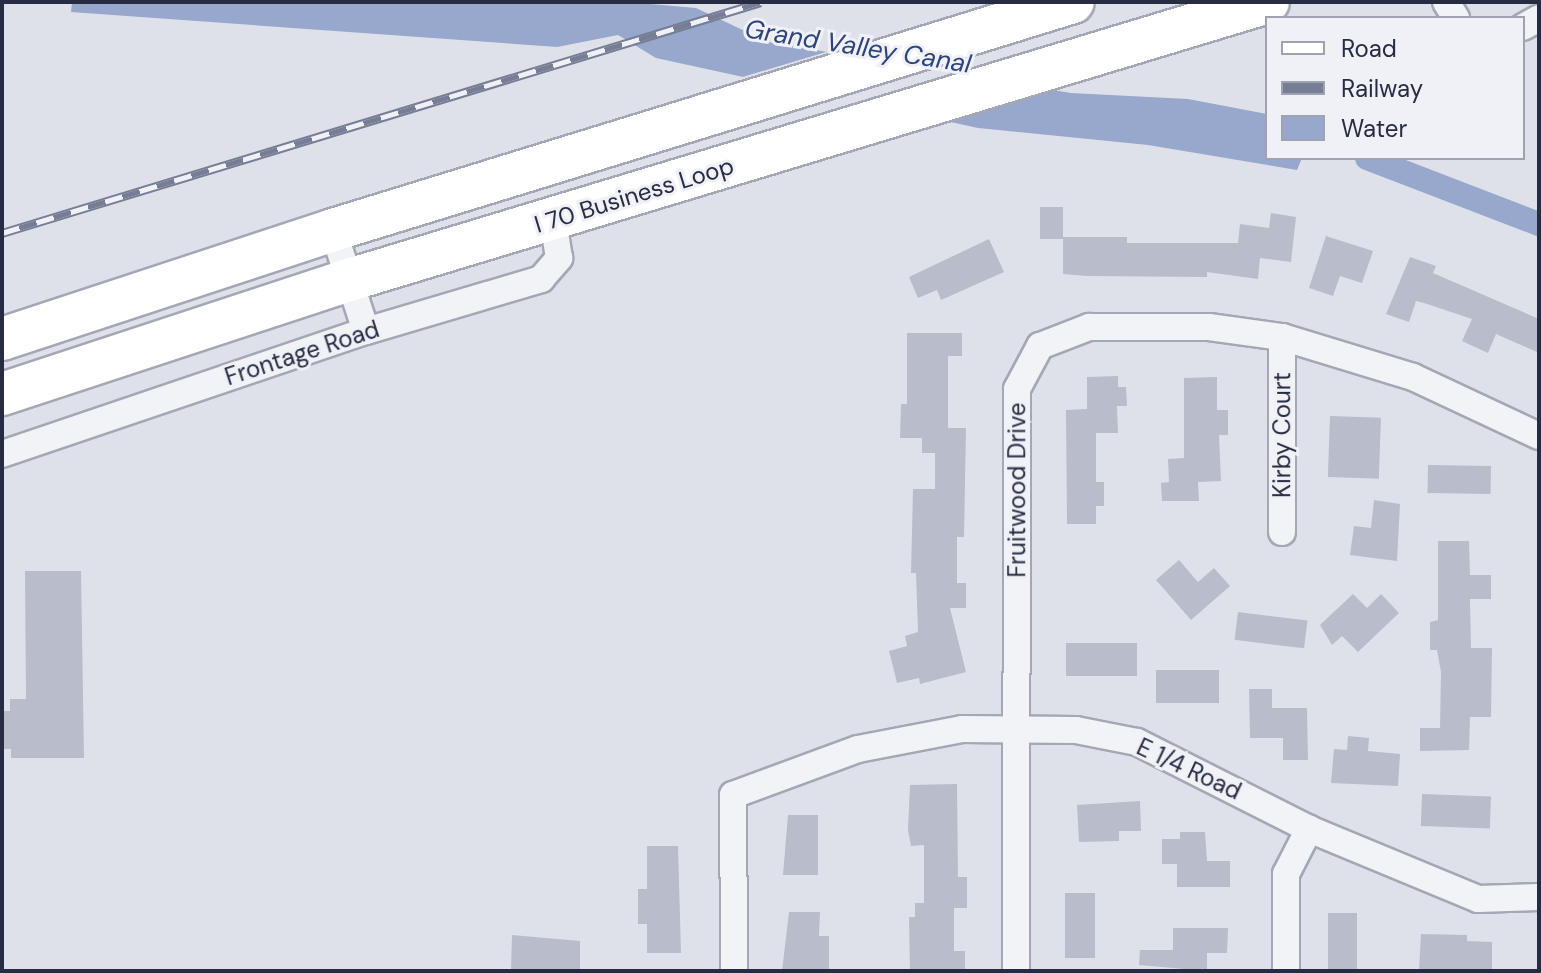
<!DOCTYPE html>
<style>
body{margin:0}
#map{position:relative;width:1541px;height:973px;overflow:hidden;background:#dfe1ea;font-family:"DM Sans",sans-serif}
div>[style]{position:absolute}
.water>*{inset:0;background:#97a8cc}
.pier>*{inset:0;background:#dfe1ea}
.canal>*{height:24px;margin:-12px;padding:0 12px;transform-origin:12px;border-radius:12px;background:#97a8cc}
.building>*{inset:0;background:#b9bcca;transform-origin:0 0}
.roads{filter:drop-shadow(2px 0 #a4a7b4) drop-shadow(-2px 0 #a4a7b4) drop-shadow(0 2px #a4a7b4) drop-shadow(0 -2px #a4a7b4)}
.minor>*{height:26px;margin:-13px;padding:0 13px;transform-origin:13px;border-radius:13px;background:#f2f3f7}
.primary>*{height:42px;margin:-21px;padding:0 21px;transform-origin:21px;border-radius:21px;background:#fff}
.rail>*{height:9px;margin-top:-4.5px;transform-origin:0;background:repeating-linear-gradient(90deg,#eff1f7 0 18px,#777d94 0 36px);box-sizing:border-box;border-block:2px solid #777d94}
span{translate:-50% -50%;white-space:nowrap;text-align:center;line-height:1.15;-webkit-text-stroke:6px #eff1f7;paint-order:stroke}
.street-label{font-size:24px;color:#272c42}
.water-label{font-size:26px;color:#2d4379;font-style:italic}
.frame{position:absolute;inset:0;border:4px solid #272c42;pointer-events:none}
.legend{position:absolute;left:1265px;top:16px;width:260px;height:144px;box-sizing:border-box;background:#eff1f7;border:2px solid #9fa2af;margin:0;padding:10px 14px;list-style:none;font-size:24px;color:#272c42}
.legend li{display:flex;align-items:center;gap:16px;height:40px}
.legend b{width:40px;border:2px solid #9fa2af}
</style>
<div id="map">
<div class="water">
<div style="clip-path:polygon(72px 2px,628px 2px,696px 8px,768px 42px,1071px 93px,1188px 99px,1267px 114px,1267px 158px,1302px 158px,1297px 170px,1148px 145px,978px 128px,656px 58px,618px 35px,557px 47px,71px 12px)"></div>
</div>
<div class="pier">
<div style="clip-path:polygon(836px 49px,1060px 87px,938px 124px,736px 79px)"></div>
</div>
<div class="canal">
<div style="left:1367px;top:158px;width:184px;rotate:21deg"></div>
</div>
<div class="building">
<div style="clip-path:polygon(1040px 207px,1063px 207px,1063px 237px,1127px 237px,1127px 243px,1238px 243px,1240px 224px,1269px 228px,1271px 213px,1296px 217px,1291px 262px,1260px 258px,1258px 279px,1207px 272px,1207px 277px,1087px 276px,1063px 274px,1063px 239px,1040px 239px)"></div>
<div style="clip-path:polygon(1326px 236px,1373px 251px,1362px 283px,1340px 276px,1333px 296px,1309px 288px)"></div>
<div style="clip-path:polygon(989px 239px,1004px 272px,941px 300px,937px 290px,918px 298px,909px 277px)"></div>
<div style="clip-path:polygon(1410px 257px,1436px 266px,1433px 273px,1539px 319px,1539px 353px,1496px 334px,1488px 353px,1462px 341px,1472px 319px,1424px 303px,1416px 301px,1409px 322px,1386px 314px)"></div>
<div style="clip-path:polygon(907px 333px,962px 333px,962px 356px,948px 356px,948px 428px,966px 428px,964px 537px,957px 537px,957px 583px,966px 583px,966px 608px,950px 608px,966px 672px,920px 684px,919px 678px,897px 683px,889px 651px,907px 646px,905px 636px,918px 632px,916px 573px,911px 573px,913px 489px,935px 489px,935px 453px,922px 453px,922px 438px,900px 438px,901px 404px,907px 404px)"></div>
<div style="clip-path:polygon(1118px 376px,1118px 387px,1126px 387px,1127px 406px,1117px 406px,1118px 433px,1096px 433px,1096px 482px,1104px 482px,1104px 506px,1096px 506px,1096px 524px,1067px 524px,1066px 410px,1087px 409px,1087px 377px)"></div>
<div style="clip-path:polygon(1217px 377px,1217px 410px,1228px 410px,1228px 435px,1219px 435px,1221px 481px,1198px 482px,1199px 501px,1162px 501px,1161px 483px,1169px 482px,1168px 459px,1184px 458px,1184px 378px)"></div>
<div style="left:1330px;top:416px;width:51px;height:61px;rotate:2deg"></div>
<div style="left:1428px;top:465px;width:63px;height:28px;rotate:1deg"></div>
<div style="clip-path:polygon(1374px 500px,1400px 504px,1397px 561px,1350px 555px,1354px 526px,1371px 528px)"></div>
<div style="clip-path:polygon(1438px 541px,1469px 541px,1470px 575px,1491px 575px,1491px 599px,1470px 599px,1471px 648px,1492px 648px,1491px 717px,1470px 717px,1469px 750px,1420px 751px,1420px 728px,1440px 728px,1441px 672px,1437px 650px,1430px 650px,1430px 622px,1438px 620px)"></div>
<div style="clip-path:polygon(1179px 560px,1198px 582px,1214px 568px,1230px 586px,1191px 620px,1156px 580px)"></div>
<div style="clip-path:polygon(25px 571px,81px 571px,84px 758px,11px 758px,11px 749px,2px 749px,2px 711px,10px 711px,10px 699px,26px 699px)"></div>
<div style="clip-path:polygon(1353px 594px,1367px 608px,1381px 594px,1399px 613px,1358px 652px,1342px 636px,1332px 645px,1320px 625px)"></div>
<div style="left:1238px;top:612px;width:70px;height:28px;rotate:7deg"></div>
<div style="left:1066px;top:643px;width:71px;height:33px"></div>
<div style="left:1219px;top:670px;width:33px;height:63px;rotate:90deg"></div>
<div style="clip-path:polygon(1249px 689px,1272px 689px,1272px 708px,1307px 708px,1308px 760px,1283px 760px,1283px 738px,1250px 738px)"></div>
<div style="clip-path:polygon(1348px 736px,1369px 738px,1368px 751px,1400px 754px,1398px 786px,1331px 783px,1334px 749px,1347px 750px)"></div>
<div style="clip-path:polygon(957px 784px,958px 877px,967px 877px,967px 908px,954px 908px,954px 951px,965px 951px,965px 971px,910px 971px,909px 917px,915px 917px,915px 903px,924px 903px,924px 845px,911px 846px,908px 830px,910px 785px)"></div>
<div style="left:1422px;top:794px;width:69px;height:32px;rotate:2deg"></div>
<div style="clip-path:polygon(1140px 801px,1141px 831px,1119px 831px,1119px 841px,1079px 842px,1077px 805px)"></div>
<div style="clip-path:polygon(788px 815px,818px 815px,818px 875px,783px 875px)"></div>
<div style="clip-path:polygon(1180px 832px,1205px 832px,1207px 861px,1230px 861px,1230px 887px,1177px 887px,1177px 864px,1162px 864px,1162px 839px,1180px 839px)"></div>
<div style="clip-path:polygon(647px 846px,678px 846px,681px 953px,647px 953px,647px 924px,638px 924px,638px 889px,647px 889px)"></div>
<div style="left:1065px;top:893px;width:30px;height:65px"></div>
<div style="clip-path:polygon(789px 912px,820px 912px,819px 936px,829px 936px,829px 971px,782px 971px)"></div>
<div style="left:1328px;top:913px;width:29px;height:58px"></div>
<div style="clip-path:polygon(1173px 928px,1228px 928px,1227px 953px,1207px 953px,1207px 971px,1139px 965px,1140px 950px,1173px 950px)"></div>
<div style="clip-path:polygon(1421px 934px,1467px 935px,1467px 941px,1492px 942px,1492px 971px,1419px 971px)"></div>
<div style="clip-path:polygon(512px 935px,580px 941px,580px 970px,511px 971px)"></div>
</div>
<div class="roads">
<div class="minor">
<div style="left:1446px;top:2px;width:19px;rotate:58deg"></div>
<div style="left:1523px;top:27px;width:18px;rotate:-29deg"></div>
<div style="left:333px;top:230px;width:106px;rotate:71.9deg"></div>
<div style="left:2px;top:454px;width:384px;rotate:-18.7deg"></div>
<div style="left:366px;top:331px;width:183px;rotate:-16.5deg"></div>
<div style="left:541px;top:279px;width:28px;rotate:-49deg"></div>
<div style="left:559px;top:258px;width:38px;rotate:-99deg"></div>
<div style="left:1282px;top:532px;width:195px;rotate:-90deg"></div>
<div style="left:734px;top:971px;width:176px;rotate:-90.3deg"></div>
<div style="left:733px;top:795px;width:133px;rotate:-20.2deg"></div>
<div style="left:858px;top:749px;width:106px;rotate:-10.9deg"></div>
<div style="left:962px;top:729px;width:114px;rotate:0.5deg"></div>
<div style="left:1076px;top:730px;width:62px;rotate:11.1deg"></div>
<div style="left:1137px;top:742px;width:193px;rotate:26.8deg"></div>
<div style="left:1309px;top:829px;width:183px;rotate:22.5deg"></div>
<div style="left:1478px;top:899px;width:61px;rotate:-1.9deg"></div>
<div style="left:1016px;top:971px;width:582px;rotate:-89.9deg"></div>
<div style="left:1017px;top:389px;width:49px;rotate:-61.9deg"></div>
<div style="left:1040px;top:346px;width:53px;rotate:-21.2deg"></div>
<div style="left:1089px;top:327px;width:120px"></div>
<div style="left:1209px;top:327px;width:74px;rotate:7.8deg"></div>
<div style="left:1282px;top:337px;width:137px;rotate:17deg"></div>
<div style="left:1413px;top:377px;width:139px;rotate:25.1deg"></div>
<div style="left:1286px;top:971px;width:97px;rotate:-90deg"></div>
<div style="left:1286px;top:874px;width:51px;rotate:-62.9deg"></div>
</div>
<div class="primary">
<div style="left:2px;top:339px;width:348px;rotate:-18.2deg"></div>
<div style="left:333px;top:230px;width:774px;rotate:-17.12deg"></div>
<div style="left:2px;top:394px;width:365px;rotate:-18.2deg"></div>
<div style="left:349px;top:280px;width:960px;rotate:-16.83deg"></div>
</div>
</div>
<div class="rail">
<div style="left:2px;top:233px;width:793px;rotate:-16.93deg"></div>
</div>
<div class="street-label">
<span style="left:634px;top:195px;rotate:-17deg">I 70 Business Loop</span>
<span style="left:302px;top:353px;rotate:-18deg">Frontage Road</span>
<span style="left:1282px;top:435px;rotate:-90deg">Kirby Court</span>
<span style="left:1017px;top:490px;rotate:-90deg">Fruitwood Drive</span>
<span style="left:1189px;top:769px;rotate:25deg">E 1/4 Road</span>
</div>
<div class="water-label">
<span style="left:858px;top:47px;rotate:9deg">Grand Valley Canal</span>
</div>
<div class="frame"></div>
<ul class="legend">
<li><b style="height:10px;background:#fff"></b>Road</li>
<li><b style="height:10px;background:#777d94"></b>Railway</li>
<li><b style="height:22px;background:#97a8cc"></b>Water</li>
</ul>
</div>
